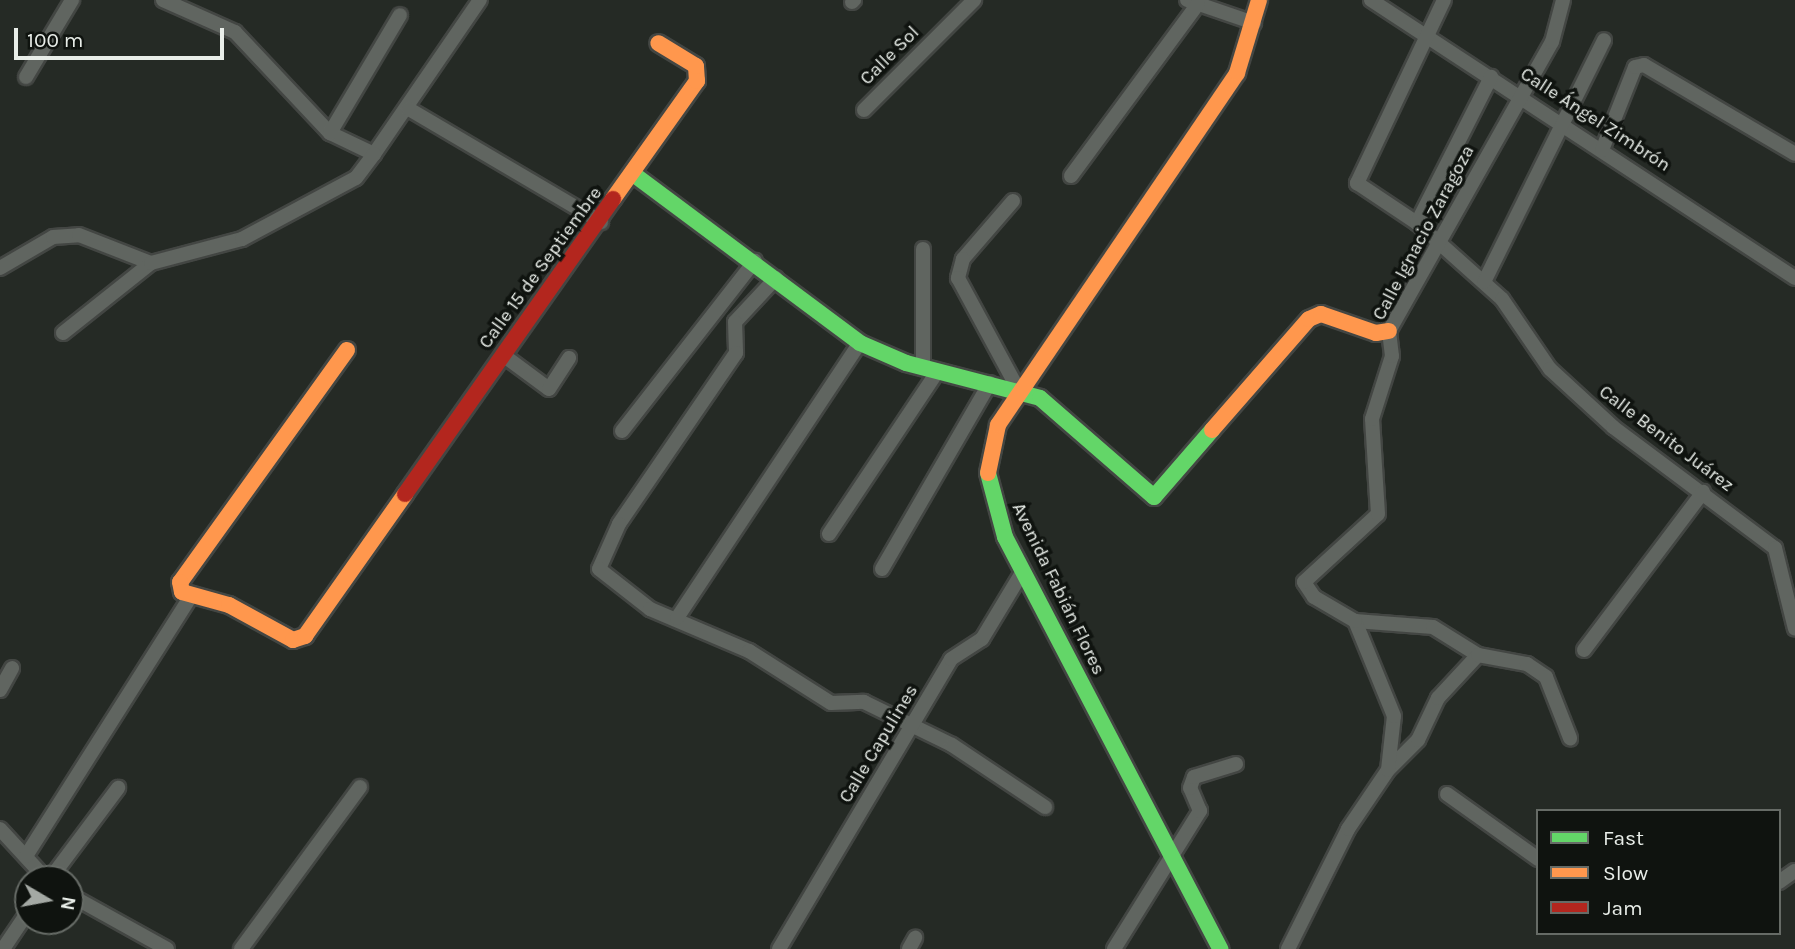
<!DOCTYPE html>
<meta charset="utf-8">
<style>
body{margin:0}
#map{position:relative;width:1795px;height:949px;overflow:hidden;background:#252a25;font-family:Karla,sans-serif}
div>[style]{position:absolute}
.roads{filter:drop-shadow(2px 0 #434643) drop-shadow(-2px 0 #434643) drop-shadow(0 2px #434643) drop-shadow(0 -2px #434643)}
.street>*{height:14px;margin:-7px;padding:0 7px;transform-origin:7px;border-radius:7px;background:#606560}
.fast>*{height:16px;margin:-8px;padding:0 8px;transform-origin:8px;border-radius:8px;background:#63d668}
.slow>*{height:16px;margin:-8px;padding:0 8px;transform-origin:8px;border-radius:8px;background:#ff974d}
.jam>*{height:16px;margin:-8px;padding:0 8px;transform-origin:8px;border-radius:8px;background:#b3261e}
span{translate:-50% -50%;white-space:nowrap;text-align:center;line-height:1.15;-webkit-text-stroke:7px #0f130f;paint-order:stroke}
.street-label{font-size:19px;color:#e9eee9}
.legend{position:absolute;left:1536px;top:809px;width:245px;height:126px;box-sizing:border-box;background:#0f130f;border:2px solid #666b66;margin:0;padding:9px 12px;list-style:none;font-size:21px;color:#e9eee9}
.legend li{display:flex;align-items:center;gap:14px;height:35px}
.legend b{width:35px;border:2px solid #666b66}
.north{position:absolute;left:14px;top:865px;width:70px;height:70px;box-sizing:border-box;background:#0f130f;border:2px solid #666b66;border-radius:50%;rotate:100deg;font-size:19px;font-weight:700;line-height:28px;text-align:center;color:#e9eee9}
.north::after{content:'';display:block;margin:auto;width:24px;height:32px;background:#a4a9a4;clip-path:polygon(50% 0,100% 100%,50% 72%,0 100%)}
.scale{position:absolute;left:14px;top:28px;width:210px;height:32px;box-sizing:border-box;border:4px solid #e9eee9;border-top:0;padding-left:9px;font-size:21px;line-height:24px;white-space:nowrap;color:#e9eee9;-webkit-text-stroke:5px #0f130f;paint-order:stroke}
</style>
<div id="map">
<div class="roads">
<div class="street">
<div style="left:163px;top:0;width:79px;rotate:24deg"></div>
<div style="left:235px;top:32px;width:139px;rotate:46.8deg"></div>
<div style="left:330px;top:133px;width:49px;rotate:25.5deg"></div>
<div style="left:374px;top:154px;width:187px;rotate:-55.5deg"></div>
<div style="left:1187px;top:0;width:71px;rotate:18.9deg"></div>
<div style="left:1371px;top:0;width:507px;rotate:33.25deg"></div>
<div style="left:1444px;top:0;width:203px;rotate:115.4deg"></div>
<div style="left:1357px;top:183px;width:72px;rotate:33.7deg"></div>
<div style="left:1417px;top:223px;width:114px;rotate:41.8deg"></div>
<div style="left:1502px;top:299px;width:85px;rotate:55.6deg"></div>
<div style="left:1550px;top:369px;width:86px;rotate:42.6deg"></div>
<div style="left:1613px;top:427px;width:202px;rotate:36.8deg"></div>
<div style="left:1775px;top:548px;width:83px;rotate:76.1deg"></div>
<div style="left:852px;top:2px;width:3px;rotate:-45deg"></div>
<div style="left:26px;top:77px;width:90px;rotate:-59.1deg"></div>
<div style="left:409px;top:109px;width:223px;rotate:30.5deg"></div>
<div style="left:864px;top:110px;width:156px;rotate:-45deg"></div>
<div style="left:330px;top:133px;width:137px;rotate:-59.3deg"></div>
<div style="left:1602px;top:150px;width:89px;rotate:-68.3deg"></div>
<div style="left:1635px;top:67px;width:9px;rotate:-13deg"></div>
<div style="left:1644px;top:65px;width:175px;rotate:30.5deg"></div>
<div style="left:1071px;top:176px;width:214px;rotate:-53.6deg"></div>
<div style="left:1013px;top:201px;width:77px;rotate:130.8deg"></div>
<div style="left:963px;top:259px;width:20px;rotate:105deg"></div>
<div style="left:958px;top:278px;width:126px;rotate:61.6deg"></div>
<div style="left:1417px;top:223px;width:164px;rotate:-63.1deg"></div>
<div style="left:0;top:268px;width:61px;rotate:-30.3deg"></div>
<div style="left:53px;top:237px;width:26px;rotate:-4deg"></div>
<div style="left:79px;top:235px;width:77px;rotate:21.3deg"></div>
<div style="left:776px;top:278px;width:60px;rotate:133deg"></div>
<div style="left:735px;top:322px;width:31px;rotate:88deg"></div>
<div style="left:736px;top:353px;width:207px;rotate:124.4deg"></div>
<div style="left:619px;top:524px;width:49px;rotate:114deg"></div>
<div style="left:599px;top:569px;width:65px;rotate:38.1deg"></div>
<div style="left:650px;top:609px;width:108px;rotate:23deg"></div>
<div style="left:749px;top:651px;width:97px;rotate:32.4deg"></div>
<div style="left:831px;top:703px;width:33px;rotate:-2deg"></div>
<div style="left:864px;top:702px;width:98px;rotate:26deg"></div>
<div style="left:952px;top:745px;width:112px;rotate:33.7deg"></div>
<div style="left:1484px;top:282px;width:270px;rotate:-63.6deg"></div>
<div style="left:63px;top:333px;width:112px;rotate:-38.5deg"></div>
<div style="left:151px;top:263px;width:94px;rotate:-14.8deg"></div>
<div style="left:242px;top:239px;width:129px;rotate:-28.2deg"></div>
<div style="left:356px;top:178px;width:30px;rotate:-53deg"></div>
<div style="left:503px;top:355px;width:57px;rotate:36.5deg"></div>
<div style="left:549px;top:389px;width:37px;rotate:-57deg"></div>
<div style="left:923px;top:368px;width:119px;rotate:-90deg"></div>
<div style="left:622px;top:431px;width:216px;rotate:-52deg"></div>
<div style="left:829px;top:534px;width:195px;rotate:-56.3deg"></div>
<div style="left:882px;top:569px;width:215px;rotate:-59.9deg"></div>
<div style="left:677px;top:618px;width:330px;rotate:-56.4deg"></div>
<div style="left:1355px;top:621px;width:78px;rotate:4.4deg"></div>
<div style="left:1433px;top:627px;width:53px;rotate:31.9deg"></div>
<div style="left:1584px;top:650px;width:198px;rotate:-53deg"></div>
<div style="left:0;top:690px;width:25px;rotate:-61deg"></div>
<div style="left:1389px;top:769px;width:41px;rotate:-45deg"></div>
<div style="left:1418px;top:740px;width:47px;rotate:-64.5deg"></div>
<div style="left:1438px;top:698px;width:59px;rotate:-47.1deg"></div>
<div style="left:1478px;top:655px;width:50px;rotate:10.4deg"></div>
<div style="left:1527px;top:664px;width:23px;rotate:34deg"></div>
<div style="left:1546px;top:677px;width:66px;rotate:68.5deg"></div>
<div style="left:1447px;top:794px;width:112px;rotate:35.5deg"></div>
<div style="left:0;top:829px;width:68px;rotate:47.4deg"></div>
<div style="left:26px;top:856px;width:308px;rotate:-57.6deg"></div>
<div style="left:50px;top:879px;width:114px;rotate:-53.2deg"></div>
<div style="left:1779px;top:882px;width:19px;rotate:-35deg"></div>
<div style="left:70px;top:895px;width:111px;rotate:29.1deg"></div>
<div style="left:3px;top:949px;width:45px;rotate:-56deg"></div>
<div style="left:241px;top:949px;width:201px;rotate:-53.7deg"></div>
<div style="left:779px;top:949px;width:337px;rotate:-59.3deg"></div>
<div style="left:951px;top:659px;width:37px;rotate:-33deg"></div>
<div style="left:982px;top:639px;width:79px;rotate:-58.9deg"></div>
<div style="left:909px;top:949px;width:13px;rotate:-61deg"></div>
<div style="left:1114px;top:949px;width:163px;rotate:-58.1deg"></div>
<div style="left:1200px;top:811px;width:25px;rotate:-113deg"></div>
<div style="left:1190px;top:788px;width:12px;rotate:-70deg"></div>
<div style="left:1194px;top:777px;width:44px;rotate:-17.2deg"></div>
<div style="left:1288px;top:949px;width:134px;rotate:-63.4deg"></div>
<div style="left:1348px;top:829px;width:71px;rotate:-55.9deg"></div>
<div style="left:1388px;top:770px;width:54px;rotate:-83.7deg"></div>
<div style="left:1394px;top:716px;width:103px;rotate:-112.3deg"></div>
<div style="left:1355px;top:621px;width:48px;rotate:-149.7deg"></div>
<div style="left:1314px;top:597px;width:18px;rotate:-124deg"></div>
<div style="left:1304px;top:582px;width:100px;rotate:-42.6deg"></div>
<div style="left:1378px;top:514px;width:95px;rotate:-93.6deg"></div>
<div style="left:1372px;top:419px;width:66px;rotate:-72.4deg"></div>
<div style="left:1392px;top:356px;width:25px;rotate:-97deg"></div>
<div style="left:1389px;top:331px;width:332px;rotate:-60.6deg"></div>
<div style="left:1552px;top:42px;width:43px;rotate:-75.3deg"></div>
</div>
<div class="fast">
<div style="left:636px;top:176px;width:279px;rotate:36.7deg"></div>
<div style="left:860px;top:343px;width:50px;rotate:23.5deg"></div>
<div style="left:906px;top:363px;width:138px;rotate:14.6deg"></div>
<div style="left:1040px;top:398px;width:151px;rotate:41deg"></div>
<div style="left:1154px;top:497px;width:89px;rotate:-49.1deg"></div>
<div style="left:988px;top:473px;width:66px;rotate:75.1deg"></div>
<div style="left:1005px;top:537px;width:465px;rotate:62.4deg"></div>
</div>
<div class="slow">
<div style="left:613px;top:199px;width:145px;rotate:-54.6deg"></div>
<div style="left:697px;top:81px;width:15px;rotate:-94deg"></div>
<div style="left:696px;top:66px;width:44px;rotate:-148.8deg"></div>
<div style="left:347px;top:350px;width:286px;rotate:125.7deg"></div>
<div style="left:180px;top:582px;width:10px;rotate:79deg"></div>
<div style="left:182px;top:592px;width:49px;rotate:15.5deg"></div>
<div style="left:229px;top:605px;width:73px;rotate:28.7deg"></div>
<div style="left:293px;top:640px;width:13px;rotate:-18deg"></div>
<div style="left:305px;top:636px;width:174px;rotate:-54.8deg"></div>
<div style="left:1212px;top:430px;width:147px;rotate:-48.9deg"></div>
<div style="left:1309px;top:319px;width:13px;rotate:-23deg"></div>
<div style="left:1321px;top:314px;width:58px;rotate:19.1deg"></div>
<div style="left:1376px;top:333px;width:13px;rotate:-9deg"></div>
<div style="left:988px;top:473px;width:49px;rotate:-78.2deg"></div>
<div style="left:998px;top:425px;width:425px;rotate:-55.8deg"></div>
<div style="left:1237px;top:73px;width:76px;rotate:-73.2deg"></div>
</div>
<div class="jam">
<div style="left:405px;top:494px;width:361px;rotate:-54.8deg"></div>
</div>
</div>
<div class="street-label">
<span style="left:890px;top:56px;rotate:-45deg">Calle Sol</span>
<span style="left:1595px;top:120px;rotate:33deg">Calle Ángel Zimbrón</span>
<span style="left:1424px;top:233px;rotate:-62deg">Calle Ignacio Zaragoza</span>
<span style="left:541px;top:268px;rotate:-54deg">Calle 15 de Septiembre</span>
<span style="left:1666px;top:439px;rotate:37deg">Calle Benito Juárez</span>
<span style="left:1058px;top:589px;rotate:64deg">Avenida Fabián Flores</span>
<span style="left:879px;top:744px;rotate:-59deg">Calle Capulines</span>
</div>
<ul class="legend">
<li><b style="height:9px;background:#63d668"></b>Fast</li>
<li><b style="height:9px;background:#ff974d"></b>Slow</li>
<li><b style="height:9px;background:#b3261e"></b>Jam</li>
</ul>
<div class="north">N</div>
<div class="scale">100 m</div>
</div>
